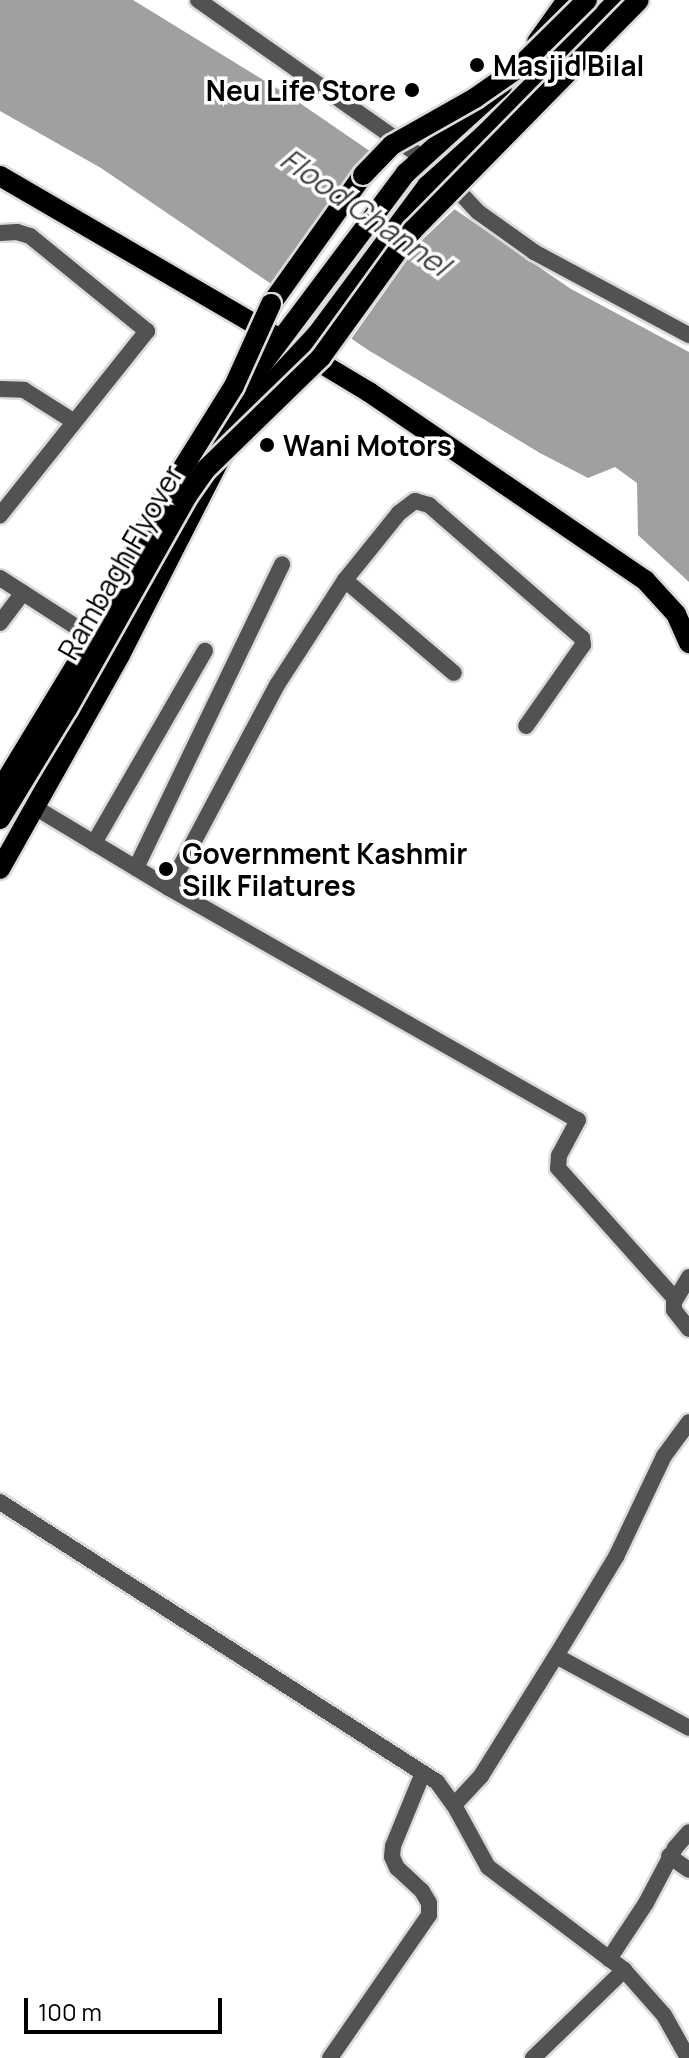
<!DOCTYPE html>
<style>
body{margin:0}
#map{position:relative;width:689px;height:2058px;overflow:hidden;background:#fff;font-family:Manrope,sans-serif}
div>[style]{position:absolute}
.water>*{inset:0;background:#a0a0a0}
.pier>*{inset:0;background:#fff}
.roads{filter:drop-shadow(2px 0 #dbdbdb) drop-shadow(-2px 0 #dbdbdb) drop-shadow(0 2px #dbdbdb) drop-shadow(0 -2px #dbdbdb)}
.minor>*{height:16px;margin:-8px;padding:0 8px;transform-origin:8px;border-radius:8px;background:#525252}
.major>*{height:20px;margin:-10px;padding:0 10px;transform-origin:10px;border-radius:10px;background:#000}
.bridges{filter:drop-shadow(2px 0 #dbdbdb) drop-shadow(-2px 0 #dbdbdb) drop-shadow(0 2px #dbdbdb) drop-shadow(0 -2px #dbdbdb)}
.major-bridge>*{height:20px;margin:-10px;padding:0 10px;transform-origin:10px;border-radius:10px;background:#000}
.dots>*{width:22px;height:22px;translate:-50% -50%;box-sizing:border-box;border:4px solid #fff;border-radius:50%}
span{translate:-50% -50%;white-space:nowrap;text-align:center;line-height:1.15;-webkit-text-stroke:7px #fff;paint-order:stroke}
.poi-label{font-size:28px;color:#000;font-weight:700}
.left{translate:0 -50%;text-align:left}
.right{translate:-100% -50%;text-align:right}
.street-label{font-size:28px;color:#000}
.water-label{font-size:30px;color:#414141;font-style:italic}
.scale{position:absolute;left:24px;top:1998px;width:198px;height:36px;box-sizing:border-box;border:4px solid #000;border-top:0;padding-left:10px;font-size:24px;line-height:28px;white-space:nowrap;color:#000;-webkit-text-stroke:6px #fff;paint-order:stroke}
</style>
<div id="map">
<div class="water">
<div style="clip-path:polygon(0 0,133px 0,291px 97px,571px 289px,689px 352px,689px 582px,638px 535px,637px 483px,615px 467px,588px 478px,540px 453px,368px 350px,101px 168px,0 111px)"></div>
</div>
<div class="pier">
<div style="clip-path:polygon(379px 152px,458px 206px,420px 242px,349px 342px,276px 292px)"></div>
</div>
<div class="roads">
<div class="minor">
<div style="left:198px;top:0;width:273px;rotate:35.1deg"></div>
<div style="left:447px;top:179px;width:45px;rotate:46.8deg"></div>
<div style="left:478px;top:212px;width:69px;rotate:35.5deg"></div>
<div style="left:534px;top:252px;width:176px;rotate:28.2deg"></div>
<div style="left:0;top:233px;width:17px;rotate:-3deg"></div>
<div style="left:17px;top:232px;width:14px;rotate:17deg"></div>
<div style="left:30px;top:236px;width:151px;rotate:39.1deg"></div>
<div style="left:147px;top:331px;width:236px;rotate:128.6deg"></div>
<div style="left:0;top:389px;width:24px;rotate:2deg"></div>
<div style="left:24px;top:390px;width:58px;rotate:32.3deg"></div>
<div style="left:0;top:578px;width:122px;rotate:32.7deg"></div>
<div style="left:345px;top:580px;width:143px;rotate:40.5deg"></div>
<div style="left:0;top:623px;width:38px;rotate:-53deg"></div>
<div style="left:36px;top:808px;width:155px;rotate:31deg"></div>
<div style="left:169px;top:888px;width:470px;rotate:29.6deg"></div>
<div style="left:578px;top:1120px;width:40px;rotate:118deg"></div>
<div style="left:559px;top:1155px;width:13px;rotate:94deg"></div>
<div style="left:558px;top:1168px;width:176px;rotate:48.2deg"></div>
<div style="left:94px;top:843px;width:222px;rotate:-60deg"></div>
<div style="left:136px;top:868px;width:337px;rotate:-64.3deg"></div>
<div style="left:169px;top:888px;width:230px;rotate:-62deg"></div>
<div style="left:277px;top:685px;width:125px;rotate:-57.1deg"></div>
<div style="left:345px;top:580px;width:86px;rotate:-51.1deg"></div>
<div style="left:399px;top:513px;width:20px;rotate:-37deg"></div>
<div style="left:415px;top:501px;width:15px;rotate:16deg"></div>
<div style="left:429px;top:505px;width:203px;rotate:41deg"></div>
<div style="left:582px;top:638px;width:7px;rotate:82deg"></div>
<div style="left:583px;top:645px;width:99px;rotate:125.1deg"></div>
<div style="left:689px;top:1277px;width:29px;rotate:121deg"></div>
<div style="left:674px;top:1302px;width:8px;rotate:90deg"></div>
<div style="left:674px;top:1310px;width:24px;rotate:52deg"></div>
<div style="left:0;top:1502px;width:519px;rotate:32.65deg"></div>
<div style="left:437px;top:1782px;width:29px;rotate:54deg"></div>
<div style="left:454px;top:1805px;width:71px;rotate:61.3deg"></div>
<div style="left:488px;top:1867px;width:171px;rotate:37.1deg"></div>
<div style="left:624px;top:1970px;width:60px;rotate:48.4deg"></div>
<div style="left:664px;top:2015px;width:49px;rotate:60.8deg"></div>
<div style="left:556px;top:1656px;width:151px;rotate:28.4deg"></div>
<div style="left:454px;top:1805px;width:40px;rotate:-47deg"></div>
<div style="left:481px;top:1776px;width:142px;rotate:-58deg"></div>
<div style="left:556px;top:1656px;width:116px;rotate:-58.8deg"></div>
<div style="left:616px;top:1557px;width:112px;rotate:-64.6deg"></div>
<div style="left:664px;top:1456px;width:42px;rotate:-53.7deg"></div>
<div style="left:669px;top:1856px;width:24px;rotate:35deg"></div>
<div style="left:609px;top:1959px;width:67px;rotate:-56.5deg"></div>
<div style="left:646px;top:1903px;width:62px;rotate:-62.2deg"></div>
<div style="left:675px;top:1848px;width:21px;rotate:-49deg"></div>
<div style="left:330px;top:2058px;width:174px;rotate:-55.3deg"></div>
<div style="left:429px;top:1915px;width:12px;rotate:-90deg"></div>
<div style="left:429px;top:1903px;width:14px;rotate:-120deg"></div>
<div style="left:422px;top:1891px;width:34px;rotate:-137deg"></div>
<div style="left:397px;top:1868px;width:12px;rotate:-114deg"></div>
<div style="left:392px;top:1857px;width:11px;rotate:-85deg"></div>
<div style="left:393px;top:1846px;width:79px;rotate:-67.7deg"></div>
<div style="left:533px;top:2058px;width:127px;rotate:-44deg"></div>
</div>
<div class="major">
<div style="left:537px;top:42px;width:52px;rotate:-54.5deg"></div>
<div style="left:0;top:176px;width:316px;rotate:30.2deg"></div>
<div style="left:271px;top:304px;width:158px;rotate:-54.5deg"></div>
<div style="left:304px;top:353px;width:76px;rotate:31deg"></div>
<div style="left:369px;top:392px;width:334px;rotate:34.3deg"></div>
<div style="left:645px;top:580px;width:46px;rotate:47.6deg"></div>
<div style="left:676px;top:614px;width:32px;rotate:66deg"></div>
<div style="left:188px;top:482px;width:132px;rotate:-58deg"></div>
<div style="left:258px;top:370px;width:246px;rotate:-53.1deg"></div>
<div style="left:406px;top:173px;width:130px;rotate:-42.2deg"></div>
<div style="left:0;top:869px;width:245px;rotate:-60.7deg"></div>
<div style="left:120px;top:655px;width:238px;rotate:-63deg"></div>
<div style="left:228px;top:443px;width:50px;rotate:-57.3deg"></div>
<div style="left:255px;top:401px;width:93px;rotate:-47.2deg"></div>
<div style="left:318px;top:333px;width:183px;rotate:-53.4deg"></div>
<div style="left:427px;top:186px;width:78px;rotate:-41.9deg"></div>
<div style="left:485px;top:134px;width:189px;rotate:-45.2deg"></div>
</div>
</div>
<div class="bridges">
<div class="major-bridge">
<div style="left:363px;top:175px;width:42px;rotate:-46deg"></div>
<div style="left:392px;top:145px;width:95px;rotate:-29.5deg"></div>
<div style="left:475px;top:98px;width:52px;rotate:-34.9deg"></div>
<div style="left:518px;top:68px;width:97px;rotate:-44.6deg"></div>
<div style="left:0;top:790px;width:179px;rotate:-58.7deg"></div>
<div style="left:93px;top:637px;width:147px;rotate:-63.3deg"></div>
<div style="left:159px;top:506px;width:142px;rotate:-58deg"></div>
<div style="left:234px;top:386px;width:90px;rotate:-65.7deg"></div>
<div style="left:0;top:819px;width:129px;rotate:-58.7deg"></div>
<div style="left:67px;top:709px;width:244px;rotate:-60.6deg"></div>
<div style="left:187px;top:496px;width:32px;rotate:-55deg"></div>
<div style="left:205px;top:470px;width:162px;rotate:-44.2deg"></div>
<div style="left:321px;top:357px;width:157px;rotate:-54.1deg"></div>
<div style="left:413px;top:230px;width:322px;rotate:-45.5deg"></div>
</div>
</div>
<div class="dots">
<div style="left:477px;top:65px;background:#000"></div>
<div style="left:412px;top:90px;background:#000"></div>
<div style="left:267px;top:445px;background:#000"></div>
<div style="left:166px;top:869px;background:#000"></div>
</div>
<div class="poi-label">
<span class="left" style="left:493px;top:65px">Masjid Bilal</span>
<span class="right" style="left:396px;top:90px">Neu Life Store</span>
<span class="left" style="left:283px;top:445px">Wani Motors</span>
<span class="left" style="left:182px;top:869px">Government Kashmir<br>Silk Filatures</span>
</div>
<div class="street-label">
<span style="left:120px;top:562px;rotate:-60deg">Rambagh Flyover</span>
</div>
<div class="water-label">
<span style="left:365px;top:212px;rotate:35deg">Flood Channel</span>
</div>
<div class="scale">100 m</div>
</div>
